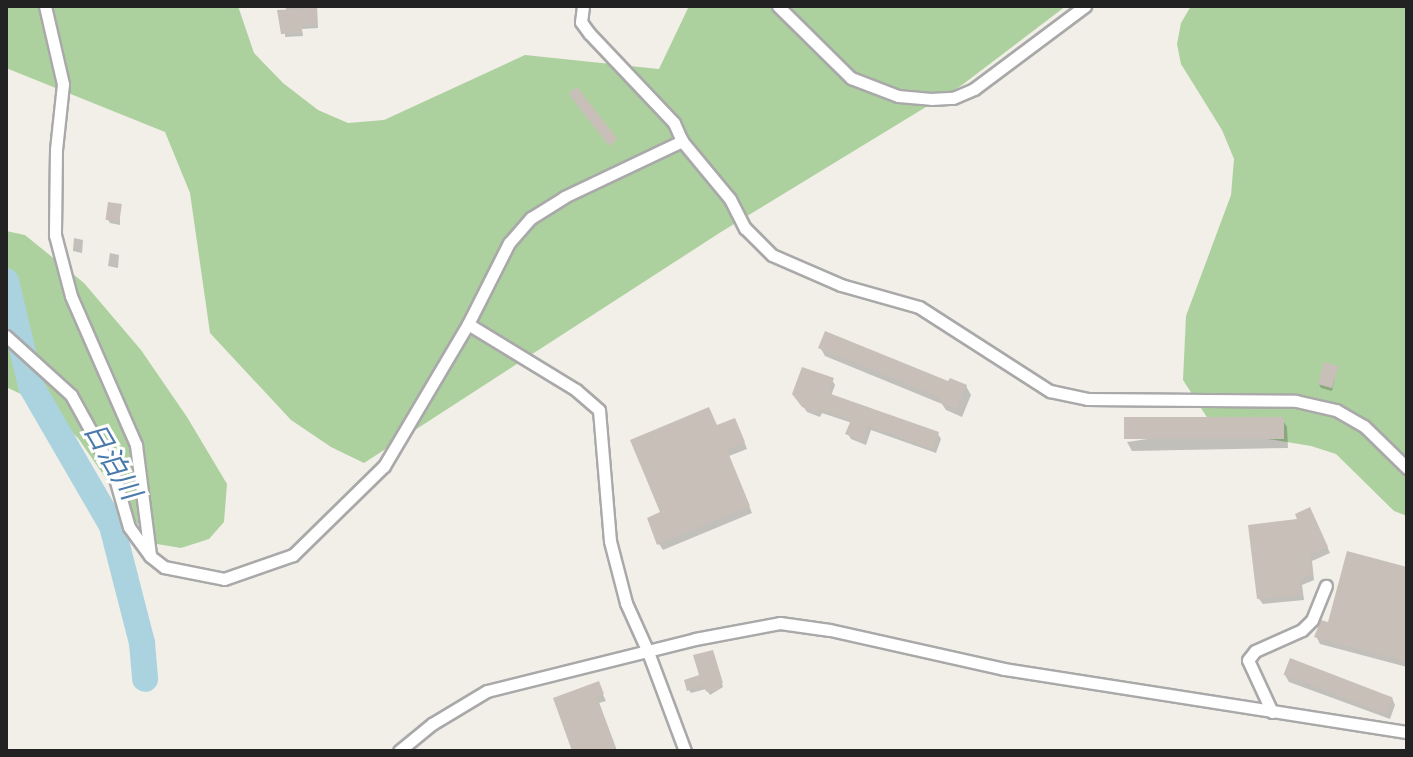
<!DOCTYPE html>
<meta charset="utf-8">
<style>
body{margin:0}
#map{position:relative;width:1413px;height:757px;overflow:hidden;background:#f2efe9;font-family:Karla,"Noto Sans JP",sans-serif}
div>[style]{position:absolute}
.forest>*{inset:0;background:#add19e}
.shadow>*{inset:0;background:#0003}
.river>*{height:26px;margin:-13px;padding:0 13px;transform-origin:13px;border-radius:13px;background:#aad3df}
.building>*{inset:0;background:#c7bfb8;transform-origin:0 0}
.roads{filter:drop-shadow(2px 0 #a9a9a9) drop-shadow(-2px 0 #a9a9a9) drop-shadow(0 2px #a9a9a9) drop-shadow(0 -2px #a9a9a9)}
.minor>*{height:11px;margin:-5.5px;padding:0 5.5px;transform-origin:5.5px;border-radius:5.5px;background:#fff}
span{translate:-50% -50%;white-space:nowrap;text-align:center;line-height:1.15;-webkit-text-stroke:6px #fff;paint-order:stroke}
.water-label{font-size:28px;color:#4a7aab;font-style:italic}
.frame{position:absolute;inset:0;border:8px solid #222;pointer-events:none}
</style>
<div id="map">
<div class="forest">
<div style="clip-path:polygon(6px 6px,238px 6px,254px 53px,283px 83px,318px 110px,348px 123px,384px 120px,525px 55px,659px 69px,689px 6px,1066px 6px,962px 85px,721px 232px,364px 463px,331px 447px,291px 420px,210px 333px,190px 193px,165px 132px,6px 68px)"></div>
<div style="clip-path:polygon(1191px 6px,1407px 6px,1407px 516px,1394px 511px,1336px 454px,1311px 446px,1231px 433px,1208px 419px,1183px 380px,1186px 316px,1231px 195px,1234px 159px,1222px 130px,1181px 64px,1177px 44px,1181px 23px)"></div>
<div style="clip-path:polygon(6px 231px,25px 235px,84px 283px,141px 350px,187px 417px,227px 484px,224px 522px,209px 539px,181px 548px,157px 544px,136px 522px,78px 438px,42px 404px,6px 387px)"></div>
</div>
<div class="shadow">
<div style="clip-path:polygon(286px 6px,317px 6px,318px 28px,302px 29px,303px 36px,285px 37px)"></div>
<div style="clip-path:polygon(120px 206px,120px 225px,110px 223px,108px 220px)"></div>
<div style="clip-path:polygon(74px 238px,83px 240px,82px 253px,73px 251px)"></div>
<div style="clip-path:polygon(110px 253px,119px 255px,118px 268px,108px 266px)"></div>
<div style="clip-path:polygon(820px 347px,966px 386px,971px 395px,962px 417px,946px 410px,942px 404px,825px 356px)"></div>
<div style="clip-path:polygon(1337px 368px,1332px 391px,1321px 388px,1319px 384px)"></div>
<div style="clip-path:polygon(832px 380px,835px 385px,831px 396px,938px 434px,941px 439px,936px 453px,871px 430px,866px 445px,851px 439px,848px 434px,852px 423px,822px 413px,820px 417px,807px 412px,798px 399px)"></div>
<div style="clip-path:polygon(1282px 419px,1287px 427px,1288px 448px,1132px 451px,1127px 442px)"></div>
<div style="clip-path:polygon(738px 426px,747px 449px,729px 456px,752px 513px,663px 550px,659px 544px,662px 513px)"></div>
<div style="clip-path:polygon(1313px 515px,1330px 553px,1312px 561px,1314px 580px,1302px 585px,1304px 600px,1263px 604px,1259px 599px,1300px 520px)"></div>
<div style="clip-path:polygon(1407px 569px,1407px 667px,1320px 644px,1316px 636px)"></div>
<div style="clip-path:polygon(714px 655px,723px 687px,710px 695px,706px 689px,691px 693px,689px 690px)"></div>
<div style="clip-path:polygon(1285px 675px,1392px 698px,1395px 705px,1390px 719px,1289px 682px)"></div>
<div style="clip-path:polygon(601px 690px,606px 701px,599px 703px,617px 751px,574px 751px,555px 700px)"></div>
</div>
<div class="river">
<div style="left:6px;top:281px;width:108px;rotate:76.6deg"></div>
<div style="left:31px;top:386px;width:162px;rotate:59.9deg"></div>
<div style="left:112px;top:526px;width:121px;rotate:75.6deg"></div>
<div style="left:142px;top:643px;width:36px;rotate:85deg"></div>
</div>
<div class="building">
<div style="clip-path:polygon(316px 8px,317px 25px,302px 26px,302px 33px,281px 34px,277px 10px)"></div>
<div style="left:577px;top:87px;width:66px;height:11px;rotate:52deg"></div>
<div style="left:108px;top:202px;width:14px;height:18px;rotate:8deg"></div>
<div style="clip-path:polygon(825px 331px,948px 381px,950px 378px,967px 385px,957px 409px,939px 402px,941px 398px,818px 348px)"></div>
<div style="left:1324px;top:362px;width:15px;height:23px;rotate:16deg"></div>
<div style="clip-path:polygon(802px 367px,834px 378px,828px 393px,939px 432px,933px 449px,868px 426px,863px 441px,845px 434px,851px 420px,819px 409px,818px 413px,802px 407px,792px 394px)"></div>
<div style="clip-path:polygon(709px 407px,717px 425px,735px 418px,745px 442px,727px 450px,750px 506px,657px 545px,647px 518px,660px 512px,630px 440px)"></div>
<div style="left:1284px;top:417px;width:22px;height:160px;rotate:90deg"></div>
<div style="clip-path:polygon(1310px 507px,1328px 547px,1310px 555px,1312px 574px,1300px 580px,1302px 595px,1257px 599px,1248px 525px,1297px 519px,1295px 514px)"></div>
<div style="clip-path:polygon(1347px 551px,1407px 567px,1407px 662px,1314px 637px,1321px 620px,1328px 622px)"></div>
<div style="clip-path:polygon(713px 650px,723px 683px,718px 685px,719px 689px,707px 692px,702px 686px,687px 691px,684px 680px,699px 675px,693px 655px)"></div>
<div style="left:1290px;top:658px;width:110px;height:18px;rotate:21deg"></div>
<div style="clip-path:polygon(599px 681px,604px 694px,597px 697px,617px 751px,572px 751px,553px 698px)"></div>
</div>
<div class="roads">
<div class="minor">
<div style="left:45px;top:6px;width:80px;rotate:77deg"></div>
<div style="left:63px;top:84px;width:66px;rotate:96.1deg"></div>
<div style="left:56px;top:150px;width:85px;rotate:90.7deg"></div>
<div style="left:55px;top:235px;width:63px;rotate:75.3deg"></div>
<div style="left:71px;top:296px;width:163px;rotate:66.4deg"></div>
<div style="left:136px;top:445px;width:111px;rotate:82.7deg"></div>
<div style="left:583px;top:6px;width:16px;rotate:97deg"></div>
<div style="left:581px;top:22px;width:14px;rotate:54deg"></div>
<div style="left:589px;top:33px;width:124px;rotate:46.6deg"></div>
<div style="left:674px;top:123px;width:20px;rotate:66deg"></div>
<div style="left:682px;top:141px;width:75px;rotate:50.4deg"></div>
<div style="left:730px;top:199px;width:33px;rotate:63deg"></div>
<div style="left:745px;top:228px;width:38px;rotate:45deg"></div>
<div style="left:772px;top:255px;width:75px;rotate:23.5deg"></div>
<div style="left:841px;top:285px;width:81px;rotate:15.8deg"></div>
<div style="left:919px;top:307px;width:156px;rotate:32.7deg"></div>
<div style="left:1050px;top:391px;width:38px;rotate:12deg"></div>
<div style="left:1087px;top:399px;width:209px;rotate:0.5deg"></div>
<div style="left:1296px;top:401px;width:41px;rotate:12.7deg"></div>
<div style="left:1336px;top:410px;width:32px;rotate:30deg"></div>
<div style="left:1364px;top:426px;width:60px;rotate:44.3deg"></div>
<div style="left:778px;top:6px;width:103px;rotate:44.6deg"></div>
<div style="left:851px;top:78px;width:50px;rotate:21deg"></div>
<div style="left:898px;top:96px;width:33px;rotate:5deg"></div>
<div style="left:931px;top:99px;width:22px;rotate:-3deg"></div>
<div style="left:953px;top:98px;width:23px;rotate:-23deg"></div>
<div style="left:974px;top:89px;width:139px;rotate:-36.8deg"></div>
<div style="left:468px;top:324px;width:127px;rotate:31.4deg"></div>
<div style="left:576px;top:390px;width:30px;rotate:41deg"></div>
<div style="left:599px;top:410px;width:131px;rotate:85.2deg"></div>
<div style="left:610px;top:541px;width:64px;rotate:75.5deg"></div>
<div style="left:626px;top:603px;width:54px;rotate:65.8deg"></div>
<div style="left:648px;top:652px;width:106px;rotate:69.5deg"></div>
<div style="left:6px;top:336px;width:88px;rotate:42.2deg"></div>
<div style="left:71px;top:395px;width:87px;rotate:61.1deg"></div>
<div style="left:113px;top:471px;width:58px;rotate:74.1deg"></div>
<div style="left:129px;top:527px;width:36px;rotate:54deg"></div>
<div style="left:150px;top:556px;width:18px;rotate:38deg"></div>
<div style="left:164px;top:567px;width:61px;rotate:11.3deg"></div>
<div style="left:224px;top:579px;width:73px;rotate:-19.2deg"></div>
<div style="left:293px;top:555px;width:127px;rotate:-44.4deg"></div>
<div style="left:384px;top:466px;width:165px;rotate:-59.4deg"></div>
<div style="left:468px;top:324px;width:91px;rotate:-63.2deg"></div>
<div style="left:509px;top:243px;width:33px;rotate:-49deg"></div>
<div style="left:531px;top:218px;width:39px;rotate:-32deg"></div>
<div style="left:564px;top:197px;width:131px;rotate:-25.4deg"></div>
<div style="left:1272px;top:712px;width:57px;rotate:-114.8deg"></div>
<div style="left:1248px;top:660px;width:11px;rotate:-52deg"></div>
<div style="left:1255px;top:651px;width:51px;rotate:-24.1deg"></div>
<div style="left:1302px;top:630px;width:14px;rotate:-45deg"></div>
<div style="left:1312px;top:620px;width:37px;rotate:-68deg"></div>
<div style="left:399px;top:751px;width:43px;rotate:-39.3deg"></div>
<div style="left:432px;top:724px;width:64px;rotate:-31deg"></div>
<div style="left:487px;top:691px;width:214px;rotate:-14deg"></div>
<div style="left:695px;top:639px;width:86px;rotate:-10.7deg"></div>
<div style="left:780px;top:623px;width:50px;rotate:8deg"></div>
<div style="left:830px;top:630px;width:178px;rotate:12.6deg"></div>
<div style="left:1004px;top:669px;width:408px;rotate:8.9deg"></div>
</div>
</div>
<div class="water-label">
<span style="left:112px;top:461px;rotate:60deg">日泊川</span>
</div>
<div class="frame"></div>
</div>
